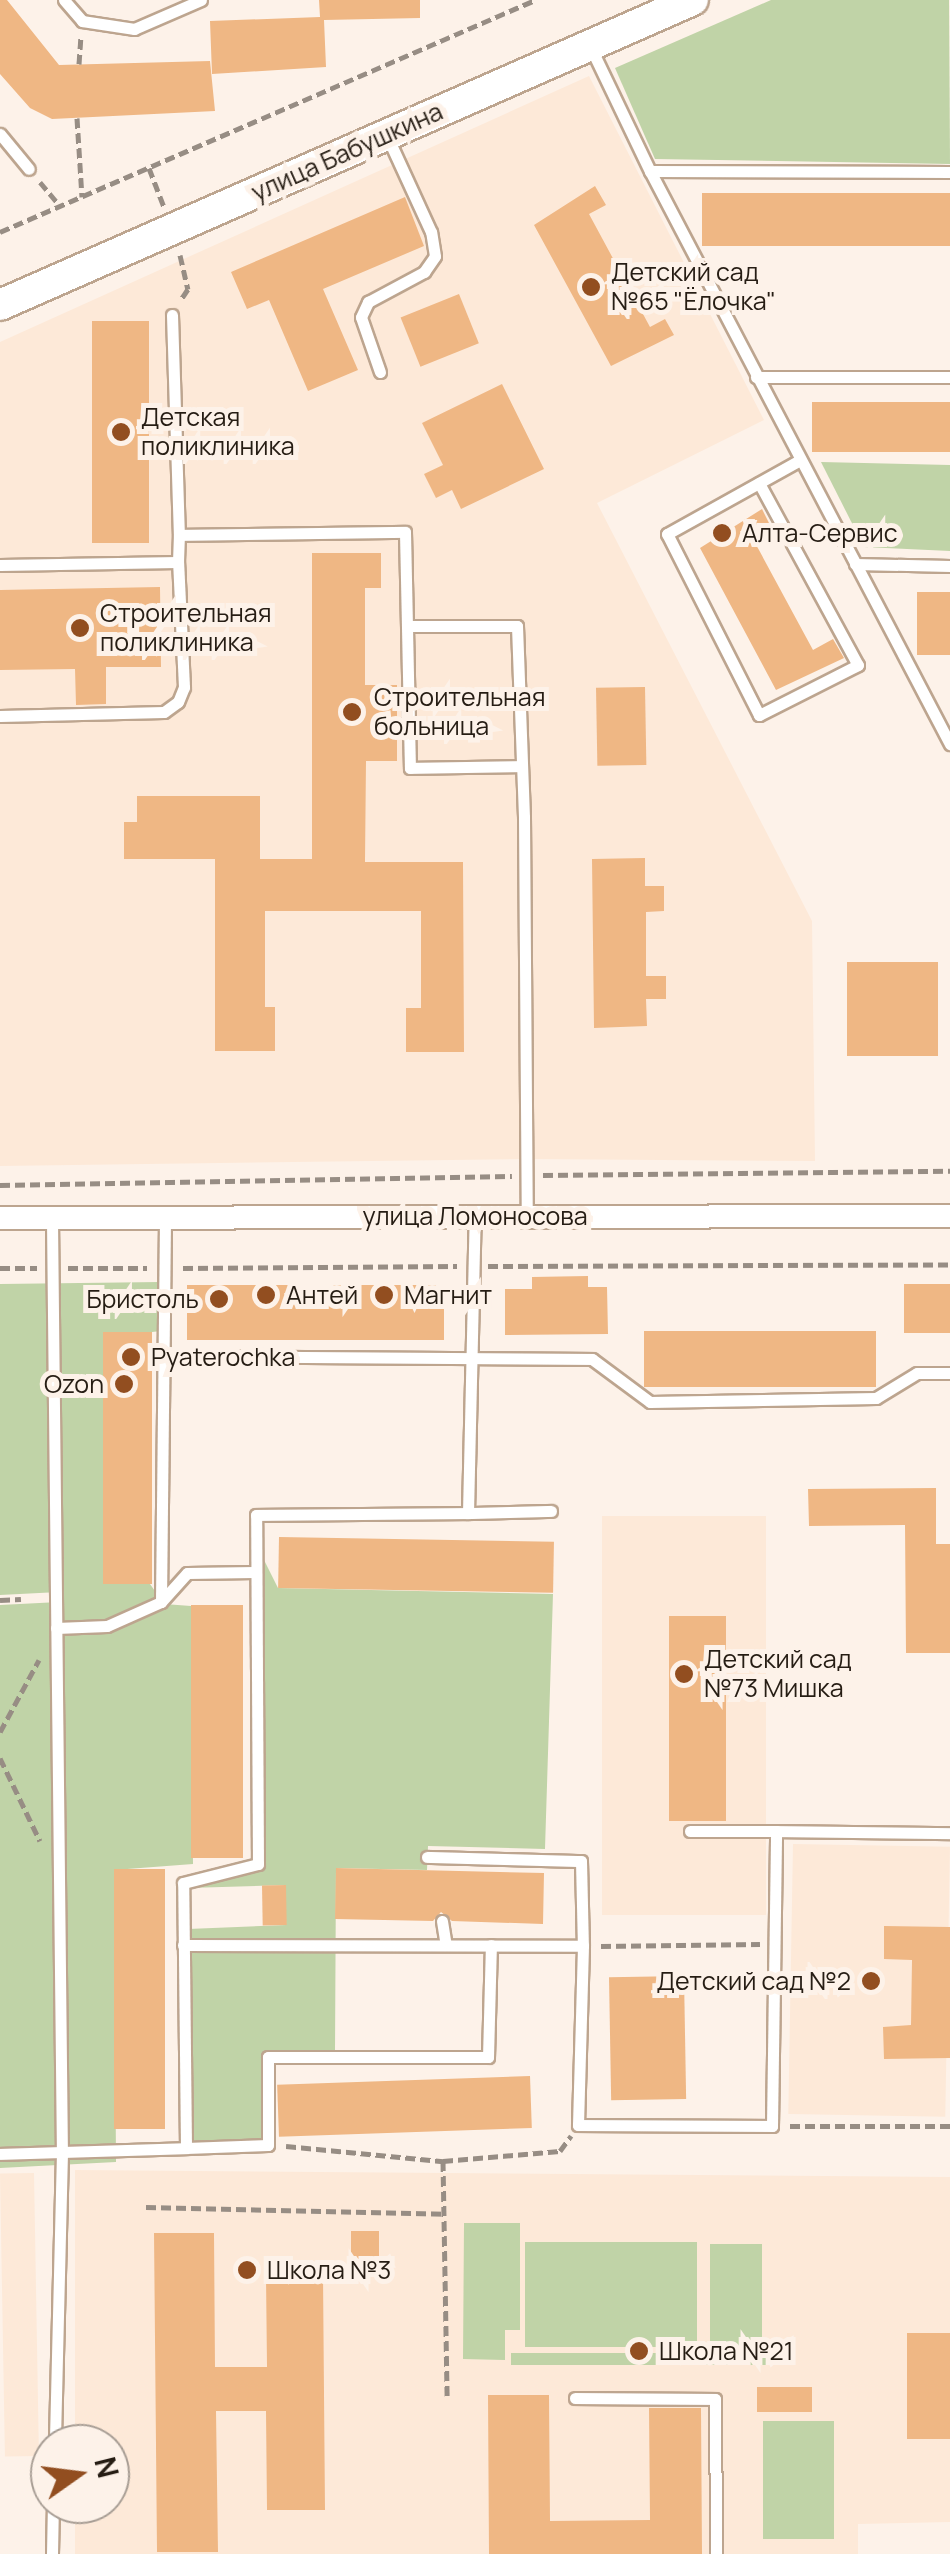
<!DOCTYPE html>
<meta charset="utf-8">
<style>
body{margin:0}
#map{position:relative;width:950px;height:2554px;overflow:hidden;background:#fdf2e9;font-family:Manrope,sans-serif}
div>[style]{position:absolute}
.built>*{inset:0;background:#fde9d8;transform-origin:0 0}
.green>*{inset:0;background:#c0d3a7;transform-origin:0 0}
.building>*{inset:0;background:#efb784;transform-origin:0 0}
.path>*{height:5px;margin-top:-2.5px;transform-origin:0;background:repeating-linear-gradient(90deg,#978d84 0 10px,transparent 0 15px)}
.roads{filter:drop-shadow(2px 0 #bda58f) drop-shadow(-2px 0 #bda58f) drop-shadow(0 2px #bda58f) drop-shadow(0 -2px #bda58f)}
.service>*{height:11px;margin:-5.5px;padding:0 5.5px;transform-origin:5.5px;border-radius:5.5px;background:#fff}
.minor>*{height:22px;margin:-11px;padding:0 11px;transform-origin:11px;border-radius:11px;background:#fff}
.tertiary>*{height:30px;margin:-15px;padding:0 15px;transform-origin:15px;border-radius:15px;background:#fff}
.dots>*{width:28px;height:28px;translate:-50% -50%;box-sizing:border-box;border:5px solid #fdf2e9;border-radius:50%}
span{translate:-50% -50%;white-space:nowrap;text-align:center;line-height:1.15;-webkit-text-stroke:10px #fdf2e9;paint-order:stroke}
.street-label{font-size:25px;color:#261d14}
.poi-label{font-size:25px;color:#261d14}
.left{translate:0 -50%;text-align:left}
.right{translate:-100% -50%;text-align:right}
.north{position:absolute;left:30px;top:2424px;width:100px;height:100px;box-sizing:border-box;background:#fdf2e9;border:2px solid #a79d94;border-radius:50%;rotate:76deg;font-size:28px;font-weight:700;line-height:40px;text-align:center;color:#261d14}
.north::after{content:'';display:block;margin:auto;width:35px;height:45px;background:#924e20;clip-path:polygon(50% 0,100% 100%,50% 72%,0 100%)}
</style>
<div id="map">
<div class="built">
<div style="clip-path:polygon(589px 76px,764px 420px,597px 503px,812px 921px,815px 1161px,526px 1159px,0 1166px,0 342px)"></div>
<div style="left:602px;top:1516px;width:164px;height:399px"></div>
<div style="left:793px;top:1844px;width:157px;height:270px;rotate:1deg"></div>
<div style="clip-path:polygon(75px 2170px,950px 2177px,950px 2522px,858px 2524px,858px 2554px,75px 2554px,75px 2504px,110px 2504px,110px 2444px,75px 2444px)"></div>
<div style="left:34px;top:2173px;width:283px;height:34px;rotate:89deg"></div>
</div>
<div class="green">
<div style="clip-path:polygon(771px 0,949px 0,950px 164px,655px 159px,615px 68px)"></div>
<div style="clip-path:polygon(821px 462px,950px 465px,950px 551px,864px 547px)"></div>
<div style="clip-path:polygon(160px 1282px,161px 1331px,152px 1332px,150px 1584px,164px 1604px,191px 1606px,193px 1864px,114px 1870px,116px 2162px,0 2168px,0 1605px,59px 1602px,59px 1592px,0 1595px,0 1284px)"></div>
<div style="clip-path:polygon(259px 1550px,278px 1588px,553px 1594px,545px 1849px,428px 1846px,427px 1870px,336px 1868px,335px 2053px,264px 2054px,264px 2141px,190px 2143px,188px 1929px,286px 1925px,285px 1885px,188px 1888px,262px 1867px)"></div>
<div style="clip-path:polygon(464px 2223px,520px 2223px,520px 2330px,505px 2330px,505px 2360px,463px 2359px)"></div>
<div style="left:525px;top:2242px;width:172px;height:105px"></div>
<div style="left:710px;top:2244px;width:52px;height:102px"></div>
<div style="left:771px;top:2353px;width:12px;height:260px;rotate:90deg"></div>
<div style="left:834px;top:2421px;width:118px;height:71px;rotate:90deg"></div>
</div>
<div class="building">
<div style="clip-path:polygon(0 0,7px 0,59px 65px,210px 61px,215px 111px,52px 119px,30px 108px,0 74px)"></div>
<div style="clip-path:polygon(319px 0,420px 0,420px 18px,324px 20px,326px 67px,212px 74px,210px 21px,320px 17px)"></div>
<div style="clip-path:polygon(595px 186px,606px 205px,589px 214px,650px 327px,665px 319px,674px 335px,611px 366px,534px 225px)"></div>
<div style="left:702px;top:193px;width:248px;height:53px"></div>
<div style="clip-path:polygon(405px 197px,424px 246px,323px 289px,358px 370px,308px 391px,269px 300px,247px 309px,231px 272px)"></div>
<div style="left:459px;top:294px;width:53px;height:63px;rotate:68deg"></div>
<div style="left:149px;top:321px;width:222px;height:57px;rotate:90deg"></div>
<div style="clip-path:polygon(502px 384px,544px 469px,461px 509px,452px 490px,436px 498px,424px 474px,443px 465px,422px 423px)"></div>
<div style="left:812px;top:402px;width:138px;height:50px"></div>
<div style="clip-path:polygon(762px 509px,772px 529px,753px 539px,813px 650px,833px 639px,844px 658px,776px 690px,700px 548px)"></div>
<div style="clip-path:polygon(312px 553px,381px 553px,381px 588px,365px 588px,365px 685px,397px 685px,397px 761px,366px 761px,365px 862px,463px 862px,464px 1052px,406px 1052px,406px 1008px,421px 1008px,421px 911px,265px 911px,265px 1007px,275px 1007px,275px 1051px,215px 1051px,215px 859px,124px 859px,124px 822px,137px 822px,137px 796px,260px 796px,260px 859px,312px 859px)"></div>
<div style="clip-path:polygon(160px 587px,161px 667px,106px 667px,106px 704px,76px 705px,75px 669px,0 670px,0 590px)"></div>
<div style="left:917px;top:592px;width:33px;height:63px"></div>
<div style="left:645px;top:687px;width:78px;height:49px;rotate:89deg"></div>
<div style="clip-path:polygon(645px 858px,645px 886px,664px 886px,664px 911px,646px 912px,646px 976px,666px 976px,666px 999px,646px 999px,647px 1026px,594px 1028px,592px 859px)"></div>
<div style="left:847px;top:962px;width:91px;height:94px"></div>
<div style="clip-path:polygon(588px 1276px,588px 1287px,607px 1287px,608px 1334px,505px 1335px,505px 1289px,532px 1289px,532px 1277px)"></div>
<div style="left:904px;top:1284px;width:46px;height:49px"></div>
<div style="left:187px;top:1285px;width:257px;height:55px"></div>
<div style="left:644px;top:1331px;width:232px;height:56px"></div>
<div style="left:103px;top:1332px;width:49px;height:252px"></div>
<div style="clip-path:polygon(936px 1488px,936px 1544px,950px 1544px,950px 1653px,906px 1653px,905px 1525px,809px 1526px,808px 1489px)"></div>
<div style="left:279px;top:1537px;width:275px;height:51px;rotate:1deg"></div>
<div style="left:243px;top:1605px;width:253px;height:52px;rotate:90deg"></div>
<div style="left:669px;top:1616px;width:57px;height:205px"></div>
<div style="clip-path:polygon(336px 1868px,544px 1873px,543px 1924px,452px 1921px,441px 1912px,433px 1921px,335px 1919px)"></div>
<div style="left:165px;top:1869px;width:260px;height:51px;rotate:90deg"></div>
<div style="left:286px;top:1885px;width:40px;height:24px;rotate:89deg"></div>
<div style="clip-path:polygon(884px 1926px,950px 1927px,950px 2058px,884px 2059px,883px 2027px,911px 2025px,912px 1960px,884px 1959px)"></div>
<div style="left:684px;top:1976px;width:123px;height:75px;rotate:89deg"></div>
<div style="left:530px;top:2076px;width:52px;height:253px;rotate:88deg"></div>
<div style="left:379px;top:2231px;width:34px;height:28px;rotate:90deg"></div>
<div style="clip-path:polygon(154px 2233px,214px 2233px,215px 2367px,267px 2367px,266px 2276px,323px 2275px,325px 2510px,267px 2510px,266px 2411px,216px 2411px,218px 2552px,157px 2552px)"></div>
<div style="left:907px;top:2333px;width:43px;height:106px"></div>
<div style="left:757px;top:2387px;width:55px;height:25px"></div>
<div style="clip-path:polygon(488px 2395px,549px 2395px,550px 2521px,650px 2520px,649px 2408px,701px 2408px,702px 2554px,489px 2554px)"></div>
</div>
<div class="path">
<div style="left:79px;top:64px;width:27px;rotate:-86deg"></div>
<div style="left:77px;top:118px;width:79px;rotate:86.4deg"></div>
<div style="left:149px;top:168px;width:42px;rotate:69deg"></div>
<div style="left:40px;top:182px;width:31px;rotate:50deg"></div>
<div style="left:0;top:232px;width:583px;rotate:-23.44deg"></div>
<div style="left:180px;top:255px;width:35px;rotate:77deg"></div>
<div style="left:188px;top:289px;width:14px;rotate:124deg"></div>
<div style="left:543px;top:1175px;width:407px;rotate:-0.6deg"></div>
<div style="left:0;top:1185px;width:512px;rotate:-1.01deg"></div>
<div style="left:488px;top:1266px;width:462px;rotate:-0.2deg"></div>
<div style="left:0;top:1268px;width:37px"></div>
<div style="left:68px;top:1268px;width:79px"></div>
<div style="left:183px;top:1268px;width:274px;rotate:-0.4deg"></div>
<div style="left:0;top:1600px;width:21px;rotate:-3deg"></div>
<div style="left:0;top:1732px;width:82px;rotate:-61.6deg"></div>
<div style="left:0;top:1758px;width:92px;rotate:64.3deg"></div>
<div style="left:601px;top:1946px;width:159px;rotate:-0.7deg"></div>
<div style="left:790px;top:2126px;width:160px"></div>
<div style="left:286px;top:2146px;width:158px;rotate:5.5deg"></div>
<div style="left:443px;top:2161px;width:117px;rotate:-4.9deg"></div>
<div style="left:560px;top:2151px;width:19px;rotate:-54deg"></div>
<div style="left:443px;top:2161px;width:235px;rotate:89deg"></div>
<div style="left:146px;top:2207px;width:299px;rotate:1.3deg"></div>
</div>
<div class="roads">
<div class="service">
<div style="left:64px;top:0;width:28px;rotate:49deg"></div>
<div style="left:82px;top:21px;width:53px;rotate:8.7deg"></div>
<div style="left:134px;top:29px;width:73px;rotate:-23.4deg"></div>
<div style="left:590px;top:46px;width:139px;rotate:64.4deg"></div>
<div style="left:650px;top:171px;width:647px;rotate:62.37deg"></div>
<div style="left:0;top:134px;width:45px;rotate:50.4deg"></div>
<div style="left:650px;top:171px;width:300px;rotate:0.2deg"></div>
<div style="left:172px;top:315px;width:220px;rotate:88.2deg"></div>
<div style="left:179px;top:535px;width:226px;rotate:-0.8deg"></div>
<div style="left:405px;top:532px;width:236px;rotate:88.8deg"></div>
<div style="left:410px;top:768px;width:112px;rotate:-1deg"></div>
<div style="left:380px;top:372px;width:58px;rotate:-109.1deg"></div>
<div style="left:361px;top:317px;width:17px;rotate:-65deg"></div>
<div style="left:368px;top:302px;width:64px;rotate:-28.2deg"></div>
<div style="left:424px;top:272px;width:19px;rotate:-55deg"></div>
<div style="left:435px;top:256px;width:24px;rotate:-99deg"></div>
<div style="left:431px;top:232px;width:103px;rotate:-114.6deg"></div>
<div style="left:756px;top:377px;width:194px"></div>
<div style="left:759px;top:483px;width:207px;rotate:61.5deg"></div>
<div style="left:858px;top:665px;width:111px;rotate:153.2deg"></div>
<div style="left:759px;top:715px;width:203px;rotate:-116.9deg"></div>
<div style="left:667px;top:534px;width:152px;rotate:-29.1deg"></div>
<div style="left:855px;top:564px;width:95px;rotate:1.2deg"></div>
<div style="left:0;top:565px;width:178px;rotate:-1deg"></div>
<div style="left:178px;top:562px;width:27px;rotate:-88deg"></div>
<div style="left:408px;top:626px;width:109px"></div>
<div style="left:517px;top:626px;width:191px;rotate:87.9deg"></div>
<div style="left:524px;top:817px;width:398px;rotate:89.6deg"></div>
<div style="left:0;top:716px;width:164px;rotate:-1.4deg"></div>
<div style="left:164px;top:712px;width:17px;rotate:-36deg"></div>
<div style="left:178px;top:702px;width:16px;rotate:-68deg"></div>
<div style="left:184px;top:687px;width:125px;rotate:-92.7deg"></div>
<div style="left:52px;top:1220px;width:932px;rotate:89.39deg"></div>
<div style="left:62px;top:2152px;width:292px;rotate:91.4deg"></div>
<div style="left:164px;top:1356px;width:428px;rotate:0.4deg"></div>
<div style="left:592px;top:1359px;width:72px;rotate:36.6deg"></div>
<div style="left:650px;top:1402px;width:226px;rotate:-1deg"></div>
<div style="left:876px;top:1398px;width:48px;rotate:-31.4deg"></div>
<div style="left:917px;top:1373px;width:33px"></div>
<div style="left:468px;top:1513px;width:83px;rotate:-1.4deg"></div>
<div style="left:161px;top:1602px;width:382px;rotate:-89.4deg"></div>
<div style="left:56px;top:1628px;width:51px;rotate:-2.2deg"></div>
<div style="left:107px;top:1626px;width:59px;rotate:-24deg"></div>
<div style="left:161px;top:1602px;width:39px;rotate:-48deg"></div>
<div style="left:187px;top:1573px;width:68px;rotate:-0.8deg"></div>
<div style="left:690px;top:1831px;width:86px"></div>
<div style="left:427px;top:1857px;width:154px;rotate:1.5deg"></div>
<div style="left:581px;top:1861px;width:85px;rotate:88.7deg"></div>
<div style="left:442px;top:1921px;width:24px;rotate:81deg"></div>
<div style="left:183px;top:1945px;width:400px;rotate:0.1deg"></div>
<div style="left:583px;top:1946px;width:179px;rotate:91.6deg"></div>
<div style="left:578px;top:2125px;width:194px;rotate:0.3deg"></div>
<div style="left:772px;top:2126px;width:295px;rotate:-89.2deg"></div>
<div style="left:776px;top:1831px;width:174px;rotate:0.7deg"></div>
<div style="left:186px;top:2148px;width:82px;rotate:-2.1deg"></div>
<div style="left:268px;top:2145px;width:88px;rotate:-90deg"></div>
<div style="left:268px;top:2057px;width:220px"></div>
<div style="left:488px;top:2057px;width:112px;rotate:-88.5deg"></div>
<div style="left:0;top:2154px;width:186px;rotate:-1.8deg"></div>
<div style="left:186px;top:2148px;width:265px;rotate:-90.6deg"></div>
<div style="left:183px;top:1883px;width:77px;rotate:-14.2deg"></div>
<div style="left:258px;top:1864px;width:349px;rotate:-90.3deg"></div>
<div style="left:256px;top:1515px;width:212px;rotate:-0.5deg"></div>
<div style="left:468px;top:1513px;width:298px;rotate:-88.7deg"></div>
<div style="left:575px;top:2398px;width:140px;rotate:0.4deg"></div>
<div style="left:715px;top:2399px;width:155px;rotate:89.6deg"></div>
<div style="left:52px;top:2554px;width:50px;rotate:-88.9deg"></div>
</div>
<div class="minor">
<div style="left:0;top:1218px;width:950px;rotate:-0.12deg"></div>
</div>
<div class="tertiary">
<div style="left:0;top:305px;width:757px;rotate:-23.76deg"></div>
</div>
</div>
<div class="dots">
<div style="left:591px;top:287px;background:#924e20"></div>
<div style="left:121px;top:432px;background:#924e20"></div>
<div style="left:722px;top:533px;background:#924e20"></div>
<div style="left:80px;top:628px;background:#924e20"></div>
<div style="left:352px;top:712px;background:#924e20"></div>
<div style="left:266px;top:1295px;background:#924e20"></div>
<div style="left:384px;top:1295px;background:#924e20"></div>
<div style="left:219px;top:1299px;background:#924e20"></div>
<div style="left:131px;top:1357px;background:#924e20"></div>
<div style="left:124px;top:1384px;background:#924e20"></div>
<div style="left:684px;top:1674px;background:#924e20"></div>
<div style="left:871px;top:1981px;background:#924e20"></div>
<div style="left:247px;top:2270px;background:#924e20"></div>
<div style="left:639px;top:2351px;background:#924e20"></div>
</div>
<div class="street-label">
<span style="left:347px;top:152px;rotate:-24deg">улица Бабушкина</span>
<span style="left:475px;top:1216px">улица Ломоносова</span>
</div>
<div class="poi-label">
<span class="left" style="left:611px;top:287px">Детский сад<br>№65 "Ёлочка"</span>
<span class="left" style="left:141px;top:432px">Детская<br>поликлиника</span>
<span class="left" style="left:742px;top:533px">Алта-Сервис</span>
<span class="left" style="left:100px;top:628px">Строительная<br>поликлиника</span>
<span class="left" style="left:374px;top:712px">Строительная<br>больница</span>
<span class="left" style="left:286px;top:1295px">Антей</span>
<span class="left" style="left:404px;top:1295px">Магнит</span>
<span class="right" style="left:199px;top:1299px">Бристоль</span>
<span class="left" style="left:151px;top:1357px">Pyaterochka</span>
<span class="right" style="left:104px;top:1384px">Ozon</span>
<span class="left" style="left:704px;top:1674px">Детский сад<br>№73 Мишка</span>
<span class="right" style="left:851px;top:1981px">Детский сад №2</span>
<span class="left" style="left:267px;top:2270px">Школа №3</span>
<span class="left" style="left:659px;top:2351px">Школа №21</span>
</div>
<div class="north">N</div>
</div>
